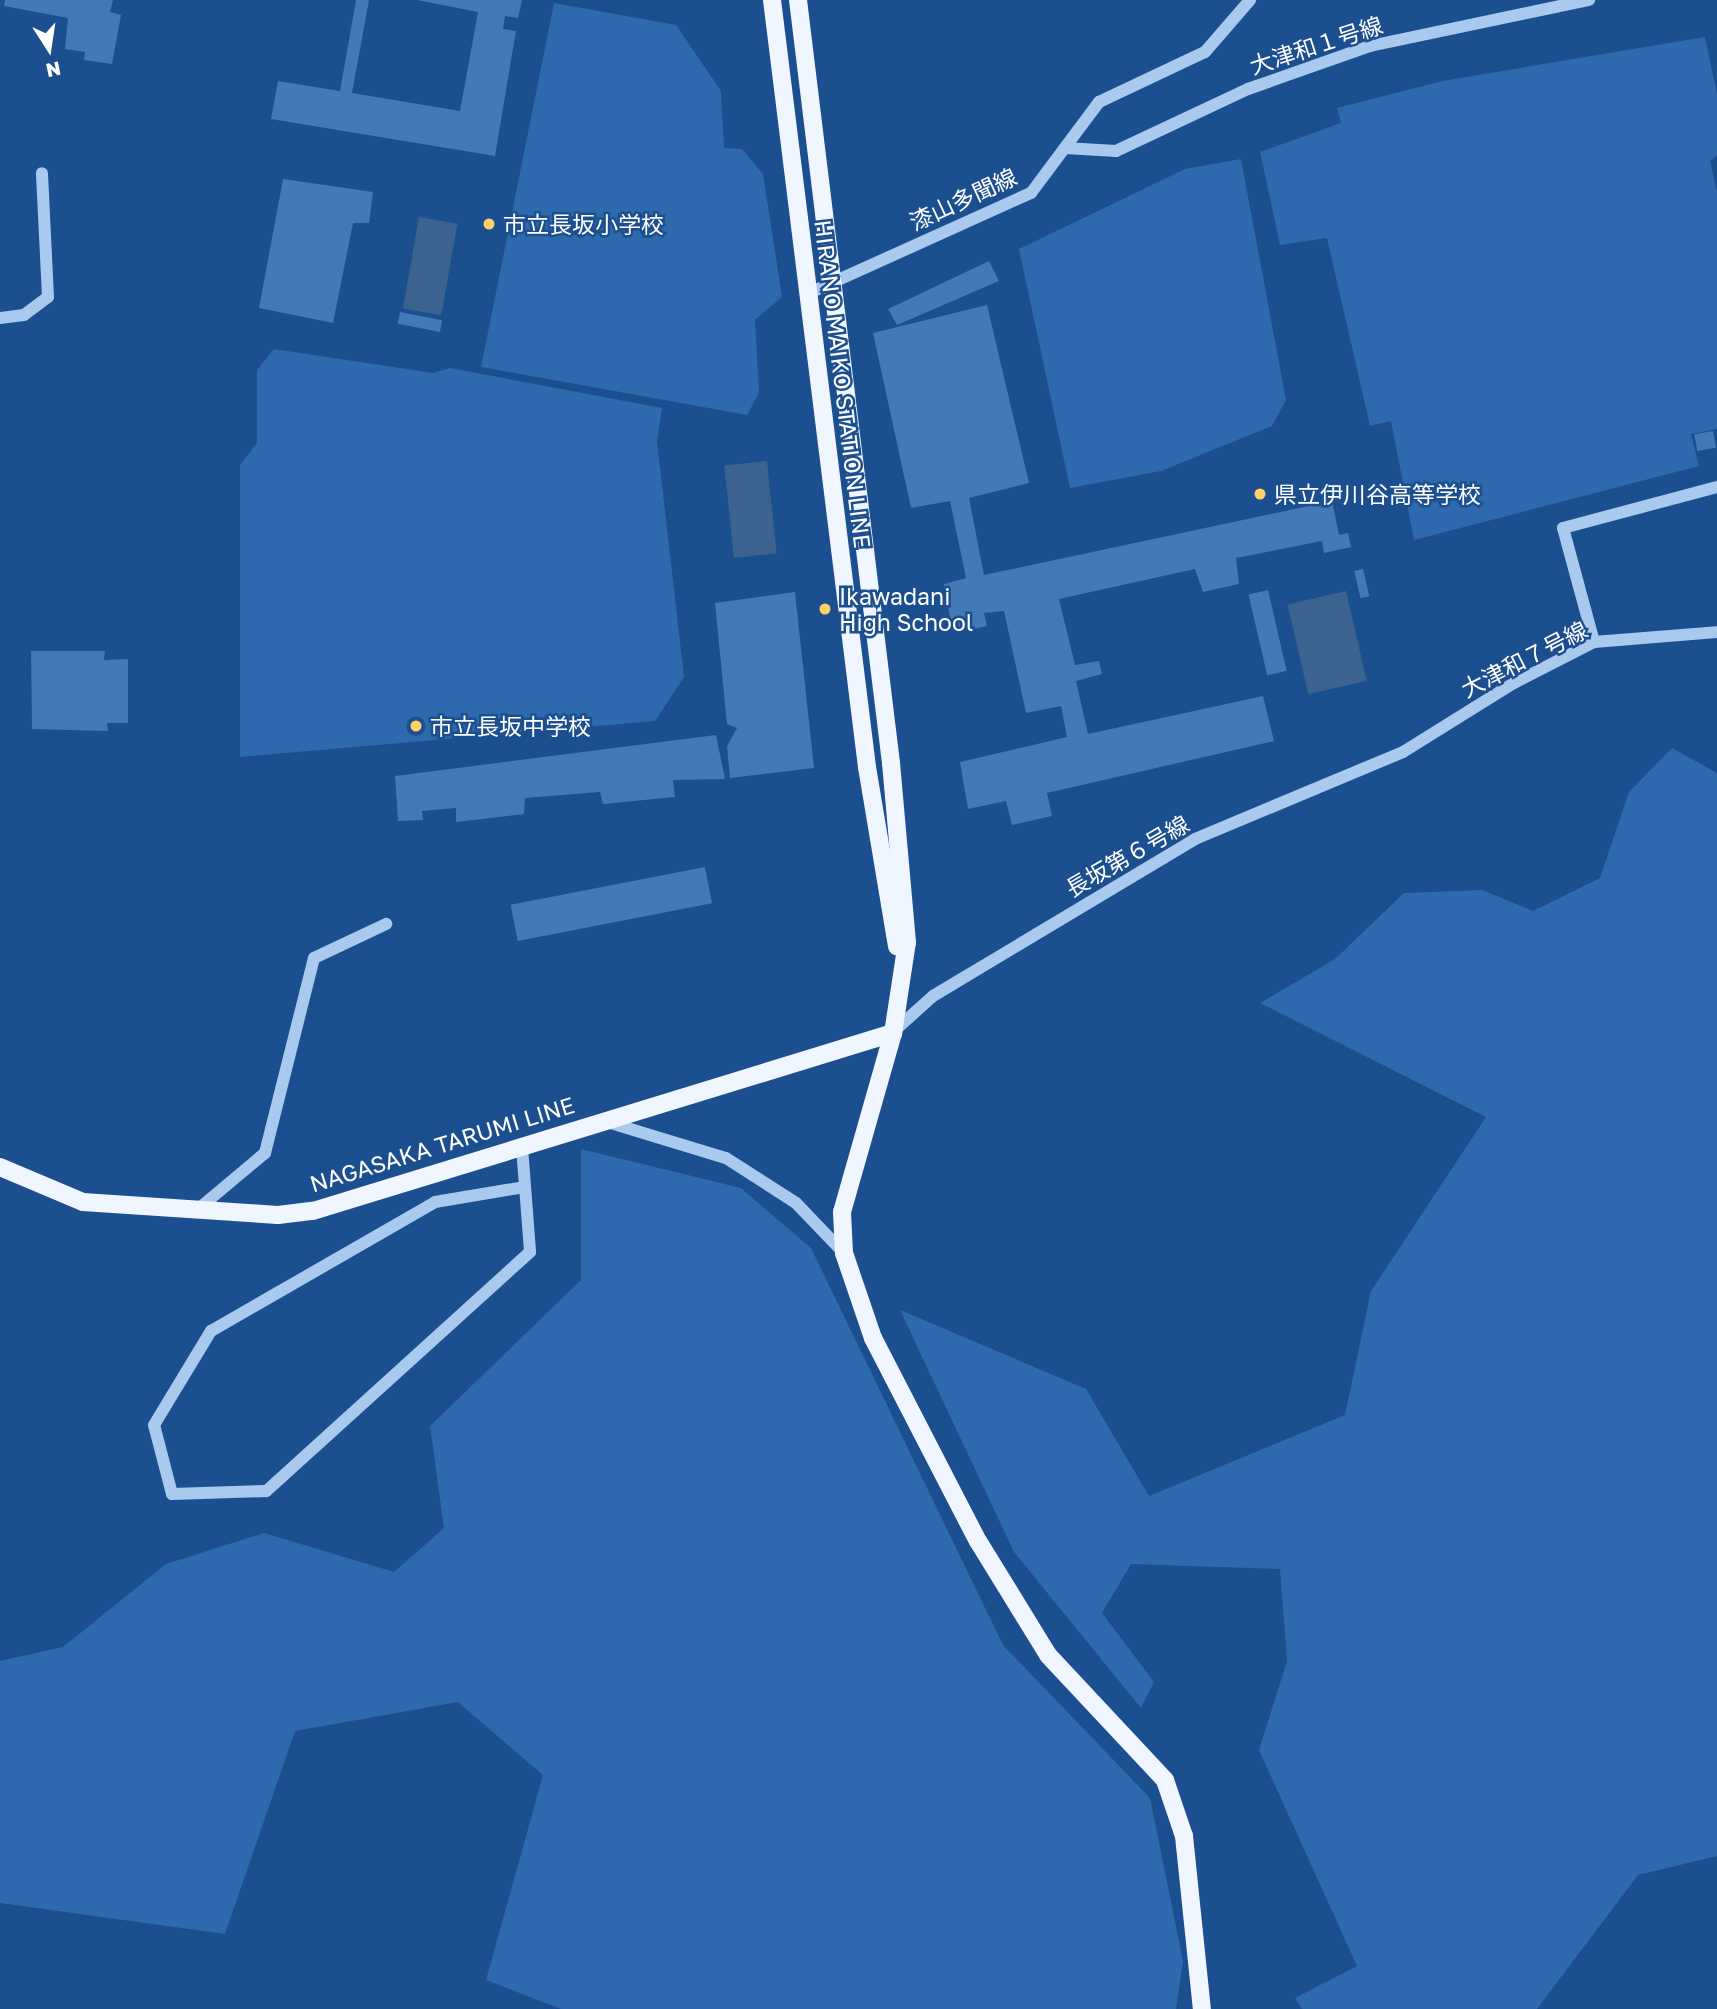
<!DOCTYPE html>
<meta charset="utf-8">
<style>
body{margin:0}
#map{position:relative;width:1717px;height:2009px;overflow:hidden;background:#1b4f8f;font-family:"Golos Text","Noto Sans JP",sans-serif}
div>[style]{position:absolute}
.green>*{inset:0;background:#2e69ad}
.water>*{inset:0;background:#3c6290;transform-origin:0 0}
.building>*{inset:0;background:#4478b7;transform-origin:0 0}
.minor>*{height:12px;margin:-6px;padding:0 6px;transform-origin:6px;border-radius:6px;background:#a9c9ee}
.major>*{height:18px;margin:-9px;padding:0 9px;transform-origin:9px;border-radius:9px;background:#f0f6ff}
.dots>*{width:19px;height:19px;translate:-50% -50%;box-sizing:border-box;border:4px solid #1b4f8f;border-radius:50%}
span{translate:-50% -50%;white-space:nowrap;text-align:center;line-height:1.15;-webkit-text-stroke:5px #1b4f8f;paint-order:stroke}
.street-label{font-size:23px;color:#fff}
.poi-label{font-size:23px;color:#fff}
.left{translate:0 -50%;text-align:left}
.north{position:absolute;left:14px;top:14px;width:70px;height:70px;-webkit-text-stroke:5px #1b4f8f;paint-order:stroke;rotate:168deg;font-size:19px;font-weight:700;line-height:28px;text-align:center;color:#fff}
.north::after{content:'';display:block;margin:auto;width:24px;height:32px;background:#fff;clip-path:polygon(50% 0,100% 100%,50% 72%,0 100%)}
</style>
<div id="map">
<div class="green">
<div style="clip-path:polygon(554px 3px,676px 25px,721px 91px,724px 148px,742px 149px,763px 174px,782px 297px,755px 320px,759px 393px,747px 415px,481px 367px)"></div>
<div style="clip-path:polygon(1705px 37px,1717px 95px,1717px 155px,1710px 161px,1717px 192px,1717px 429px,1691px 434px,1699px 466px,1414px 540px,1391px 421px,1370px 426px,1327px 238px,1280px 245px,1260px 152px,1341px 123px,1337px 108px,1442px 81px)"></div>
<div style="clip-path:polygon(1241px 159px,1286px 400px,1272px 426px,1161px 471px,1070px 488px,1019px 249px,1185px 169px)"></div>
<div style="clip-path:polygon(274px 349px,433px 373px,450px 368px,662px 408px,657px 441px,684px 677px,655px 721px,240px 757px,240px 465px,257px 443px,257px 370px)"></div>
<div style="clip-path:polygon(1672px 748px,1717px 773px,1717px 1856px,1638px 1875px,1537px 2009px,1302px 2009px,1295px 1998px,1357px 1966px,1259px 1750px,1287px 1661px,1280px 1569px,1131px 1564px,1102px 1613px,1154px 1682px,1141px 1708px,1014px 1552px,900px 1310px,1086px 1389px,1149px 1496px,1345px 1415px,1371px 1291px,1486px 1117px,1260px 1003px,1335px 959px,1404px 893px,1482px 890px,1533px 911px,1600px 878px,1629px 792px)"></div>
<div style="clip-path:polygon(581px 1149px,741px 1188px,811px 1248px,1003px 1645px,1150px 1798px,1183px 1961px,1176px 2009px,561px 2009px,486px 1980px,543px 1775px,458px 1702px,295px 1731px,225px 1934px,0 1903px,0 1661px,63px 1647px,166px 1564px,264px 1533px,394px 1572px,444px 1528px,430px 1426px,581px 1280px)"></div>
</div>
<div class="water">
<div style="left:419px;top:217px;width:39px;height:93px;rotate:10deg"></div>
<div style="left:767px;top:461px;width:93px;height:43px;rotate:84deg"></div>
<div style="left:1346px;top:591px;width:92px;height:60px;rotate:77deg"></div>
</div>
<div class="building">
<div style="clip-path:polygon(5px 0,113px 0,110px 12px,121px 15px,112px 64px,84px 60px,85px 52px,65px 49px,68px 18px,4px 6px)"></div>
<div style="clip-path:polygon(356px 0,369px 0,352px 93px,460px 111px,478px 12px,417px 0,522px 0,518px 18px,505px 16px,503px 29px,516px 31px,495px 156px,271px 119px,278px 81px,340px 91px)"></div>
<div style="clip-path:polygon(283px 179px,373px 192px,369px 223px,353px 223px,333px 323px,259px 308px)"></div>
<div style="clip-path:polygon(989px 261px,999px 281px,897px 325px,888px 309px)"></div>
<div style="clip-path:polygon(987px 305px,1029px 483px,969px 498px,984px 575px,1332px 501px,1339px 535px,1348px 533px,1351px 547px,1324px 553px,1322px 541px,1236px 558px,1239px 584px,1203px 592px,1195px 569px,1059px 599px,1075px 665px,1099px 661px,1102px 674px,1076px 681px,1088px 734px,1263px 696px,1274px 741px,1047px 793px,1052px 816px,1012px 825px,1006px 801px,968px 809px,960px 762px,1067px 737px,1061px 706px,1026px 713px,1004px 611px,984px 613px,987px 626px,960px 632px,958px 621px,951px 623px,944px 584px,966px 578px,950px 501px,911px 508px,873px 333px)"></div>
<div style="left:400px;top:312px;width:43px;height:12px;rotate:11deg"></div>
<div style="left:1713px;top:431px;width:17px;height:19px;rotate:80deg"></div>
<div style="left:1363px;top:569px;width:28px;height:9px;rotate:77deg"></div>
<div style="left:1268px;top:590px;width:83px;height:20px;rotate:77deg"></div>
<div style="clip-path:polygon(795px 592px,814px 768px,730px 778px,727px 746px,737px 728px,727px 724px,715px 603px)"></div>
<div style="clip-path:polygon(31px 651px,105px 651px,104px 660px,128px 659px,128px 723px,107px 723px,108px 731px,32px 729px)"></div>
<div style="clip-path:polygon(716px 735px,725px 779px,673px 780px,675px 797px,603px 804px,600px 792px,525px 798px,524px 814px,456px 822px,456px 808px,422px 811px,423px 820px,398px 821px,395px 776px)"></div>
<div style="left:705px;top:867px;width:37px;height:198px;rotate:79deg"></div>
</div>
<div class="minor">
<div style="left:1065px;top:148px;width:51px;rotate:3.4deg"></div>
<div style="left:1116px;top:151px;width:146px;rotate:-25.2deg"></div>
<div style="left:1248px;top:89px;width:129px;rotate:-19.4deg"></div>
<div style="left:1370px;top:46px;width:224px;rotate:-11.9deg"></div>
<div style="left:807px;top:294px;width:246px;rotate:-24.3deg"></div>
<div style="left:1031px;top:193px;width:114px;rotate:-53.2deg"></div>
<div style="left:1099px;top:102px;width:117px;rotate:-25.3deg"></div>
<div style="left:1205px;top:52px;width:69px;rotate:-49.1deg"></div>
<div style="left:0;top:318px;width:24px;rotate:-7deg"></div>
<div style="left:24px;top:315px;width:30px;rotate:-37deg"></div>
<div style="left:48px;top:297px;width:124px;rotate:-92.8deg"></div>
<div style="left:1594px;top:642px;width:118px;rotate:-105.2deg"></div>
<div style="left:1563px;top:528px;width:159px;rotate:-14.9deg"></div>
<div style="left:893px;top:1032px;width:54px;rotate:-42deg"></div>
<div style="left:933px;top:996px;width:305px;rotate:-30.9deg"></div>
<div style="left:1195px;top:839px;width:225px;rotate:-22.7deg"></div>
<div style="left:1403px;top:752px;width:131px;rotate:-31.9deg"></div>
<div style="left:1514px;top:683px;width:90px;rotate:-27.1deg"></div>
<div style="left:1594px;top:642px;width:123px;rotate:-4.6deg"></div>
<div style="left:604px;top:1121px;width:127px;rotate:16.9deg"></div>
<div style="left:726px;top:1158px;width:83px;rotate:32.7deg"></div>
<div style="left:796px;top:1203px;width:69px;rotate:46.2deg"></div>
<div style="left:522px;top:1147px;width:105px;rotate:85.6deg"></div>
<div style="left:530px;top:1252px;width:356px;rotate:137.8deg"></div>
<div style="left:266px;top:1491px;width:94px;rotate:178.2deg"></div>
<div style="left:172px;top:1494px;width:71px;rotate:-104.6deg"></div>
<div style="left:154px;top:1425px;width:110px;rotate:-58.8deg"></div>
<div style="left:211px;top:1331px;width:258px;rotate:-29.9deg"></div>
<div style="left:435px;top:1202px;width:91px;rotate:-9.5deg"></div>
<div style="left:197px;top:1210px;width:89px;rotate:-40deg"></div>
<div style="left:265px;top:1153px;width:201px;rotate:-75.9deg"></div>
<div style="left:314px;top:958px;width:80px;rotate:-25.3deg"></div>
</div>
<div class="major">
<div style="left:772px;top:0;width:773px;rotate:82.94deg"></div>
<div style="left:867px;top:767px;width:182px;rotate:80.5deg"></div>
<div style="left:798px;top:0;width:769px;rotate:83.05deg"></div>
<div style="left:891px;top:763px;width:180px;rotate:84.9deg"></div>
<div style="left:907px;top:942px;width:92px;rotate:98.7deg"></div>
<div style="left:893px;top:1033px;width:186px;rotate:105.9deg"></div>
<div style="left:842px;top:1212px;width:41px;rotate:87.2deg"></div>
<div style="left:844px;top:1253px;width:90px;rotate:71.2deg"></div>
<div style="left:873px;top:1338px;width:229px;rotate:62.7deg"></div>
<div style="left:978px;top:1541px;width:134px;rotate:58.4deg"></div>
<div style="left:1048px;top:1655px;width:171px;rotate:46.9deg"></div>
<div style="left:1165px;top:1780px;width:59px;rotate:71.3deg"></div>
<div style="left:1184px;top:1836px;width:174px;rotate:84.1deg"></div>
<div style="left:0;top:1167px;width:90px;rotate:22.9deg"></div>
<div style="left:83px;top:1202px;width:195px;rotate:3.8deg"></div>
<div style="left:278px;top:1215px;width:35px;rotate:-7deg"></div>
<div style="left:313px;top:1211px;width:607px;rotate:-17.06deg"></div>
</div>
<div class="dots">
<div style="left:489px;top:224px;background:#ffd166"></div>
<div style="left:1260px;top:494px;background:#ffd166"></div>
<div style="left:825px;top:609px;background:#ffd166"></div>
<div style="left:416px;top:726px;background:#ffd166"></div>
</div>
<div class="street-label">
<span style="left:1316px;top:45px;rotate:-18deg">大津和１号線</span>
<span style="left:963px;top:199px;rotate:-25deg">漆山多聞線</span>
<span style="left:843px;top:384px;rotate:83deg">HIRANO MAIKO STATION LINE</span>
<span style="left:1524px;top:659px;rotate:-27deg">大津和７号線</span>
<span style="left:1127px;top:856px;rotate:-30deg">長坂第６号線</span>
<span style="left:442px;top:1144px;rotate:-17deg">NAGASAKA TARUMI LINE</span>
</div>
<div class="poi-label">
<span class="left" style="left:503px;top:224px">市立長坂小学校</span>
<span class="left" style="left:1274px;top:494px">県立伊川谷高等学校</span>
<span class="left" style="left:839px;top:609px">Ikawadani<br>High School</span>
<span class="left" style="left:430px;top:726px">市立長坂中学校</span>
</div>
<div class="north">N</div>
</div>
